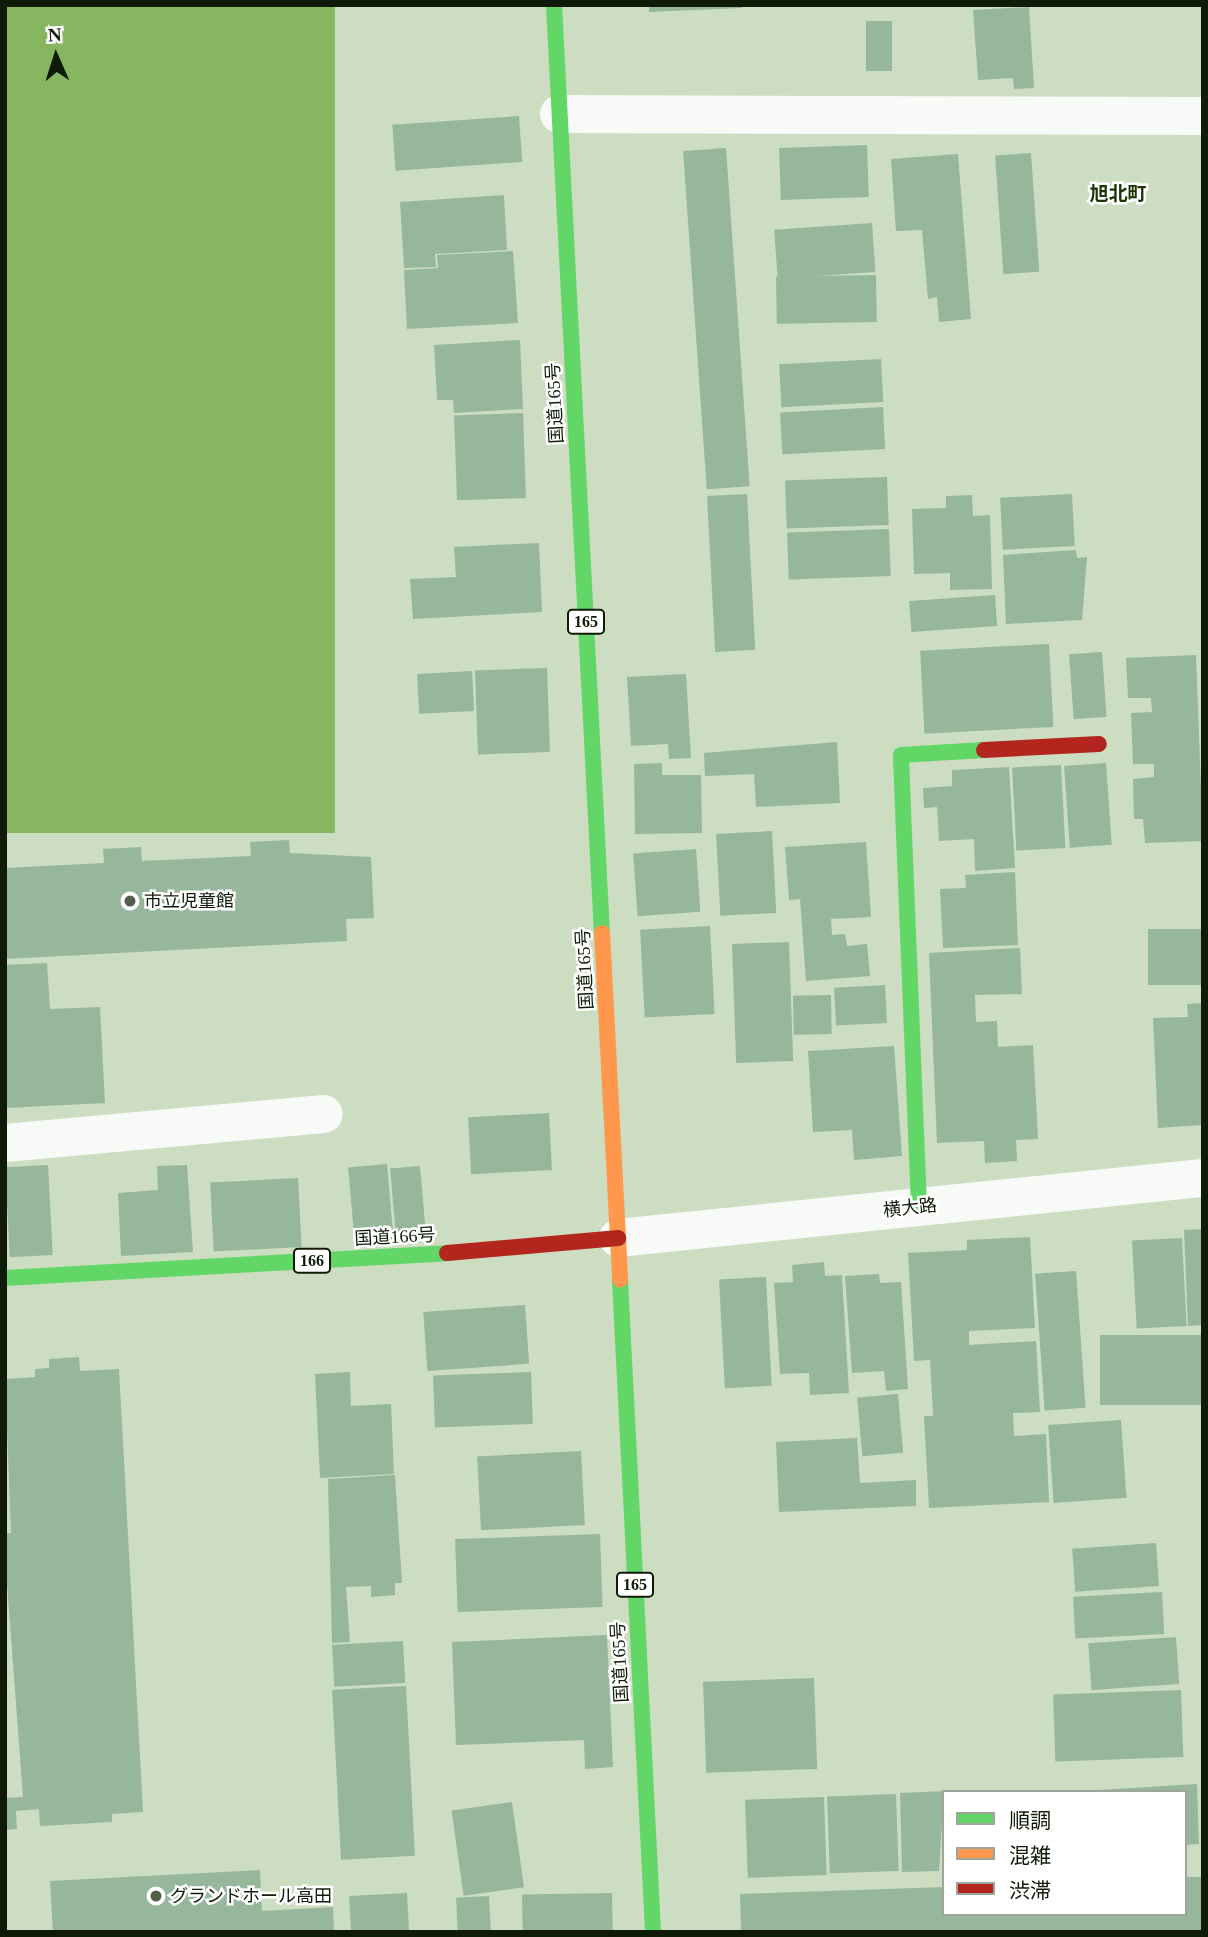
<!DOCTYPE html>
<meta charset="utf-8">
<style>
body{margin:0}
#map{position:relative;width:1208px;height:1937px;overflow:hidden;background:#ccddc1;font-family:"Times New Roman","Noto Sans JP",serif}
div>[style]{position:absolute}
.water>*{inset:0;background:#86b660;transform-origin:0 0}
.building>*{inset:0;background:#96b79c;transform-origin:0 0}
.street>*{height:38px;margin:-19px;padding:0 19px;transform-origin:19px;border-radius:19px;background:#f7faf6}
.fast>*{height:16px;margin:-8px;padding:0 8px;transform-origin:8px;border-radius:8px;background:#63d668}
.slow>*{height:16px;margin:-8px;padding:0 8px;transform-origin:8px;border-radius:8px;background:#ff974d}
.jam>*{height:16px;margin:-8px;padding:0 8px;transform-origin:8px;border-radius:8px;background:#b3261e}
.dots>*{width:19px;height:19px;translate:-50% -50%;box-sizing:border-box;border:4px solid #fff;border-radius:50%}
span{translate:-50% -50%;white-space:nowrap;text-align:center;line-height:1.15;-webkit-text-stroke:5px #fff;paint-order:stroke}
.shield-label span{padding:2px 5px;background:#fff;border:2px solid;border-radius:5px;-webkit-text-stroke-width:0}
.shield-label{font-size:16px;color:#0f1b07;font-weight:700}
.street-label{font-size:18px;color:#0f1b07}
.poi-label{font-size:18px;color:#0f1b07}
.left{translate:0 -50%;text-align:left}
.neighbourhood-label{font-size:19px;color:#1a3403;font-weight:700}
.frame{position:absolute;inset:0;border:7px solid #0f1b07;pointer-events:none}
.legend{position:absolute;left:942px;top:1790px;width:245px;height:126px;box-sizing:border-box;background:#fff;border:2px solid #9fa49c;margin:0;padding:9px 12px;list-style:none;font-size:21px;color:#0f1b07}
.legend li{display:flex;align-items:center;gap:14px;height:35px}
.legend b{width:35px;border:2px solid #9fa49c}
.north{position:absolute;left:21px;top:21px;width:70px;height:70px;-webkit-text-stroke:5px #fff;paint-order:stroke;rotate:357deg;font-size:19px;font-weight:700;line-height:28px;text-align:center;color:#0f1b07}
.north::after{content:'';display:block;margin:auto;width:24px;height:32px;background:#0f1b07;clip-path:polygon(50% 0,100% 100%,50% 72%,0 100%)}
</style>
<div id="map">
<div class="water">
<div style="left:5px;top:5px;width:330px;height:828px"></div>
</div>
<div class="building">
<div style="clip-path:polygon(649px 5px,742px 5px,742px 8px,649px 12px)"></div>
<div style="clip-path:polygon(1029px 7px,1034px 88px,1014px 89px,1013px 78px,978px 80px,973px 10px)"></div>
<div style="left:866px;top:21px;width:26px;height:50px"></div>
<div style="left:519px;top:116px;width:46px;height:127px;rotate:86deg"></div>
<div style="left:867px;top:145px;width:52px;height:88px;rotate:88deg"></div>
<div style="left:726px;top:148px;width:339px;height:43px;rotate:86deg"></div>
<div style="left:1031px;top:153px;width:119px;height:36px;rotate:86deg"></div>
<div style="clip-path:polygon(958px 154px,971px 319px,939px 322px,937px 297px,928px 299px,922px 230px,896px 231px,891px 159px)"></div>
<div style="clip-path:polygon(504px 195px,507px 250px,435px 254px,436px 267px,404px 268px,400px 202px)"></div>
<div style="left:872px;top:223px;width:49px;height:98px;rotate:86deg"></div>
<div style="clip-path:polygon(513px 251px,518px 323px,407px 329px,404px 270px,438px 268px,437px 255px)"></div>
<div style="left:876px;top:275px;width:47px;height:100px;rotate:89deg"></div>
<div style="clip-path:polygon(520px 340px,523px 409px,454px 413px,453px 400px,437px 400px,434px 345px)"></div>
<div style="left:881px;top:359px;width:43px;height:102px;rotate:87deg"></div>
<div style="left:883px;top:407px;width:42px;height:103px;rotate:87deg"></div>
<div style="left:523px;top:413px;width:85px;height:69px;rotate:88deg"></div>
<div style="left:887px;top:477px;width:48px;height:102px;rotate:88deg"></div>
<div style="left:747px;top:494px;width:156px;height:40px;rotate:87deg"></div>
<div style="left:1072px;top:494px;width:52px;height:72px;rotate:87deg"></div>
<div style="clip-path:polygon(972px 495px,973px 516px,990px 515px,992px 589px,950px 590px,950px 573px,914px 574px,912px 509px,946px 508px,946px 496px)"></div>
<div style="left:889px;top:529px;width:47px;height:102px;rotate:88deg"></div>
<div style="clip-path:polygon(539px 543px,542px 612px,413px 619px,410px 579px,456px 577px,454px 547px)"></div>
<div style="clip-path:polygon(1076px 550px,1077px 558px,1087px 557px,1082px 620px,1006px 624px,1003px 555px)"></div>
<div style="left:995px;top:595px;width:31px;height:86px;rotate:86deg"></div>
<div style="left:1049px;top:644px;width:83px;height:129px;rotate:87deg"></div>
<div style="left:1102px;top:652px;width:65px;height:33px;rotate:86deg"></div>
<div style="clip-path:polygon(1196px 655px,1203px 841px,1145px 843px,1143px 819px,1134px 819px,1133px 779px,1154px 777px,1154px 764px,1133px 764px,1131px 713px,1152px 712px,1151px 698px,1128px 698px,1126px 658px)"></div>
<div style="left:547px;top:668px;width:84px;height:72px;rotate:88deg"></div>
<div style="left:472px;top:671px;width:40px;height:55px;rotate:87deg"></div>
<div style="clip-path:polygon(686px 674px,691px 758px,669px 759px,668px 744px,631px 746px,627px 677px)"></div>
<div style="clip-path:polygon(837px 742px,840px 803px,756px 807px,754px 774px,705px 776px,704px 753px)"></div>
<div style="clip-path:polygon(662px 763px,662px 775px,701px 775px,702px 833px,635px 834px,634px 764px)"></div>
<div style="left:1106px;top:763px;width:82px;height:42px;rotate:86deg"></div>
<div style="left:1061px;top:765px;width:83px;height:49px;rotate:87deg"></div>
<div style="clip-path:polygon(1009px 767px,1015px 868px,975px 871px,974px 839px,939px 841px,937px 807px,924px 808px,923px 788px,952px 786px,952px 770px)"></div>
<div style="left:772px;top:831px;width:82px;height:56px;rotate:87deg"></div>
<div style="clip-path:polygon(289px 840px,290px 853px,371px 857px,374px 918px,346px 919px,347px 941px,5px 959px,5px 868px,104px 863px,103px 849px,141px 847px,142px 861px,251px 856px,250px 842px)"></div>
<div style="clip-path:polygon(866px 842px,871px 917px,831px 919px,832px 935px,845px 934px,847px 946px,867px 944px,870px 976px,806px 981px,800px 899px,789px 900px,785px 847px)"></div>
<div style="left:696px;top:849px;width:63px;height:63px;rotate:86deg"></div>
<div style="clip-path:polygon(1015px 872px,1018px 945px,943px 948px,940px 889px,966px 888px,965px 875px)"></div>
<div style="left:710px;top:926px;width:88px;height:70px;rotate:87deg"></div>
<div style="left:1203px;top:929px;width:56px;height:55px;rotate:90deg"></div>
<div style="left:789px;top:942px;width:119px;height:57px;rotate:88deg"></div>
<div style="clip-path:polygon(1020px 948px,1022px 994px,975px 995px,976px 1022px,997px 1021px,998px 1047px,1033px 1045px,1038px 1139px,1016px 1140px,1017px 1161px,985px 1163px,984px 1141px,937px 1143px,929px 953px)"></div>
<div style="clip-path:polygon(47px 963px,50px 1009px,100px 1007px,105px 1103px,5px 1108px,5px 965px)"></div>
<div style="left:885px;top:985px;width:38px;height:51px;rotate:87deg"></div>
<div style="left:831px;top:995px;width:39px;height:38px;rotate:89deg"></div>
<div style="clip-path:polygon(1203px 1003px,1203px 1125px,1158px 1128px,1153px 1018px,1188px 1017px,1187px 1004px)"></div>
<div style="clip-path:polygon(894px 1046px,902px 1156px,854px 1160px,852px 1130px,813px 1132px,808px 1051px)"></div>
<div style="left:549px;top:1113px;width:57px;height:81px;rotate:87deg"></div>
<div style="left:387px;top:1164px;width:75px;height:39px;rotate:85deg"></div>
<div style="left:48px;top:1165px;width:90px;height:43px;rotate:87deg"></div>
<div style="clip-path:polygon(187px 1165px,193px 1252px,121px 1256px,118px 1193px,158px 1190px,157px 1166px)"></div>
<div style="left:420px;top:1166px;width:69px;height:30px;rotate:85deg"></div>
<div style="left:298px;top:1178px;width:69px;height:88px;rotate:87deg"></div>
<div style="clip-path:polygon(1203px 1229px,1203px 1325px,1188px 1326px,1184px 1230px)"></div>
<div style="clip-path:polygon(1030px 1237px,1035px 1328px,969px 1331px,969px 1345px,1036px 1341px,1040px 1412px,1013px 1413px,1014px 1436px,1046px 1434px,1049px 1502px,929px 1508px,924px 1416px,933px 1416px,930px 1360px,914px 1361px,908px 1253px,967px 1250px,967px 1240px)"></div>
<div style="left:1182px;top:1238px;width:88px;height:50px;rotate:87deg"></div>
<div style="clip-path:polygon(824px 1262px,825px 1276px,842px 1275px,849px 1393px,810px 1395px,809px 1373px,780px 1374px,774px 1283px,793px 1282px,792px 1265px)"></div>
<div style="left:1076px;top:1271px;width:137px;height:41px;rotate:86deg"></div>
<div style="clip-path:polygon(879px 1274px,880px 1283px,901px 1282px,908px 1389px,886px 1391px,884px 1371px,852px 1373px,845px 1276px)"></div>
<div style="left:766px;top:1277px;width:109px;height:47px;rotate:87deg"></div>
<div style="left:525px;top:1305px;width:59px;height:102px;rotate:86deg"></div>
<div style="left:1203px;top:1335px;width:70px;height:103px;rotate:90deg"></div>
<div style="clip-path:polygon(79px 1357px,80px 1371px,119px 1369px,143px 1812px,112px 1814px,112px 1822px,40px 1826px,39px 1809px,16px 1811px,17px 1829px,5px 1830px,5px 1798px,23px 1797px,5px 1557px,5px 1533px,11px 1533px,5px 1379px,35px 1377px,35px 1369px,49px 1368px,49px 1359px)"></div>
<div style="clip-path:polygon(350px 1372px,351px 1406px,391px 1404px,394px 1474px,320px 1478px,315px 1374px)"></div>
<div style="left:531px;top:1372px;width:52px;height:98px;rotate:88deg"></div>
<div style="left:898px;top:1394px;width:59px;height:41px;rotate:85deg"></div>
<div style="left:1121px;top:1420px;width:78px;height:73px;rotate:86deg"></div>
<div style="clip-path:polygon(857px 1438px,860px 1483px,916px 1480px,916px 1506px,779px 1512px,776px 1442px)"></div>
<div style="left:581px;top:1451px;width:74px;height:104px;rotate:87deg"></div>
<div style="clip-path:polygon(395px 1475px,402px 1583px,395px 1583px,395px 1595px,371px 1597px,371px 1586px,346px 1587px,350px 1642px,332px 1643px,328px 1479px)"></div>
<div style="left:600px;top:1534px;width:73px;height:145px;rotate:88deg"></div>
<div style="left:1156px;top:1543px;width:43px;height:84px;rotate:86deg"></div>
<div style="left:1162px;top:1592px;width:42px;height:89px;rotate:87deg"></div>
<div style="clip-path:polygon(607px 1635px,613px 1767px,585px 1769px,584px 1740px,456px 1745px,452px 1642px)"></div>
<div style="left:1176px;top:1637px;width:47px;height:88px;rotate:86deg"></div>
<div style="left:403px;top:1641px;width:42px;height:71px;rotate:87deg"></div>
<div style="left:814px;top:1678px;width:91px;height:111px;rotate:88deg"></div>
<div style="left:406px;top:1686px;width:170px;height:74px;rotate:87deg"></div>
<div style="left:1181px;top:1690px;width:67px;height:128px;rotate:88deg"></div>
<div style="clip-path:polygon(1197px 1784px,1199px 1844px,1185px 1845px,1185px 1792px,1065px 1792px)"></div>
<div style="clip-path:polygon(944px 1791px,939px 1871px,902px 1872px,900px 1793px)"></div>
<div style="left:896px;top:1794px;width:77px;height:69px;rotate:88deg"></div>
<div style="left:824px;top:1797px;width:78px;height:79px;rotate:88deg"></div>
<div style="left:512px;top:1802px;width:86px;height:61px;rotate:82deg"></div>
<div style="clip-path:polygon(260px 1870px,262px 1911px,333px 1907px,334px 1932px,53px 1932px,50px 1881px)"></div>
<div style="clip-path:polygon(1185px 1877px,1203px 1877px,1203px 1932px,741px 1932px,740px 1894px,944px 1887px,944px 1914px,1185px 1914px)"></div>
<div style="left:407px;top:1893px;width:39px;height:58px;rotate:87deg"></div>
<div style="left:612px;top:1893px;width:39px;height:90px;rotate:89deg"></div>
<div style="left:489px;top:1896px;width:36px;height:33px;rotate:87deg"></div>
</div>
<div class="street">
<div style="left:559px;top:114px;width:644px;rotate:0.18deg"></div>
<div style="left:5px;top:1143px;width:320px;rotate:-5.2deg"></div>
<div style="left:618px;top:1238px;width:588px;rotate:-5.86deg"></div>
</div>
<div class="fast">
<div style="left:554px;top:5px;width:929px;rotate:87.04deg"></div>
<div style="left:919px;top:1207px;width:452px;rotate:-92.3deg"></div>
<div style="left:901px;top:755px;width:83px;rotate:-3.4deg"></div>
<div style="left:5px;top:1278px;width:443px;rotate:-3.2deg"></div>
<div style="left:620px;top:1280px;width:653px;rotate:87.1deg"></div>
</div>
<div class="slow">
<div style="left:602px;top:933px;width:347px;rotate:87deg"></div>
</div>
<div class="jam">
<div style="left:984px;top:750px;width:115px;rotate:-3deg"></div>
<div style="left:447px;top:1253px;width:172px;rotate:-5deg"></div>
</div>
<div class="dots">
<div style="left:130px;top:901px;background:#515f48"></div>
<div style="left:156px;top:1896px;background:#515f48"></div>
</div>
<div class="shield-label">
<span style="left:586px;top:622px">165</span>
<span style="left:312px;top:1261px">166</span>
<span style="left:635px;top:1585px">165</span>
</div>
<div class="street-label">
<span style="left:555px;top:403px;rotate:-93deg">国道165号</span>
<span style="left:585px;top:969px;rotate:-93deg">国道165号</span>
<span style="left:910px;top:1208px;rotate:-6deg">横大路</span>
<span style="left:395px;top:1237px;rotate:-3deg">国道166号</span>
<span style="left:620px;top:1662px;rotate:-93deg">国道165号</span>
</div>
<div class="poi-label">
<span class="left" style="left:144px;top:901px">市立児童館</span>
<span class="left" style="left:170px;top:1896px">グランドホール高田</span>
</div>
<div class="neighbourhood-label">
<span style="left:1118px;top:194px">旭北町</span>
</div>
<div class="frame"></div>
<ul class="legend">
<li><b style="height:9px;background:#63d668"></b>順調</li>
<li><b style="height:9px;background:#ff974d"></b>混雑</li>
<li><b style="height:9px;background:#b3261e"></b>渋滞</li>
</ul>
<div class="north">N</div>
</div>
